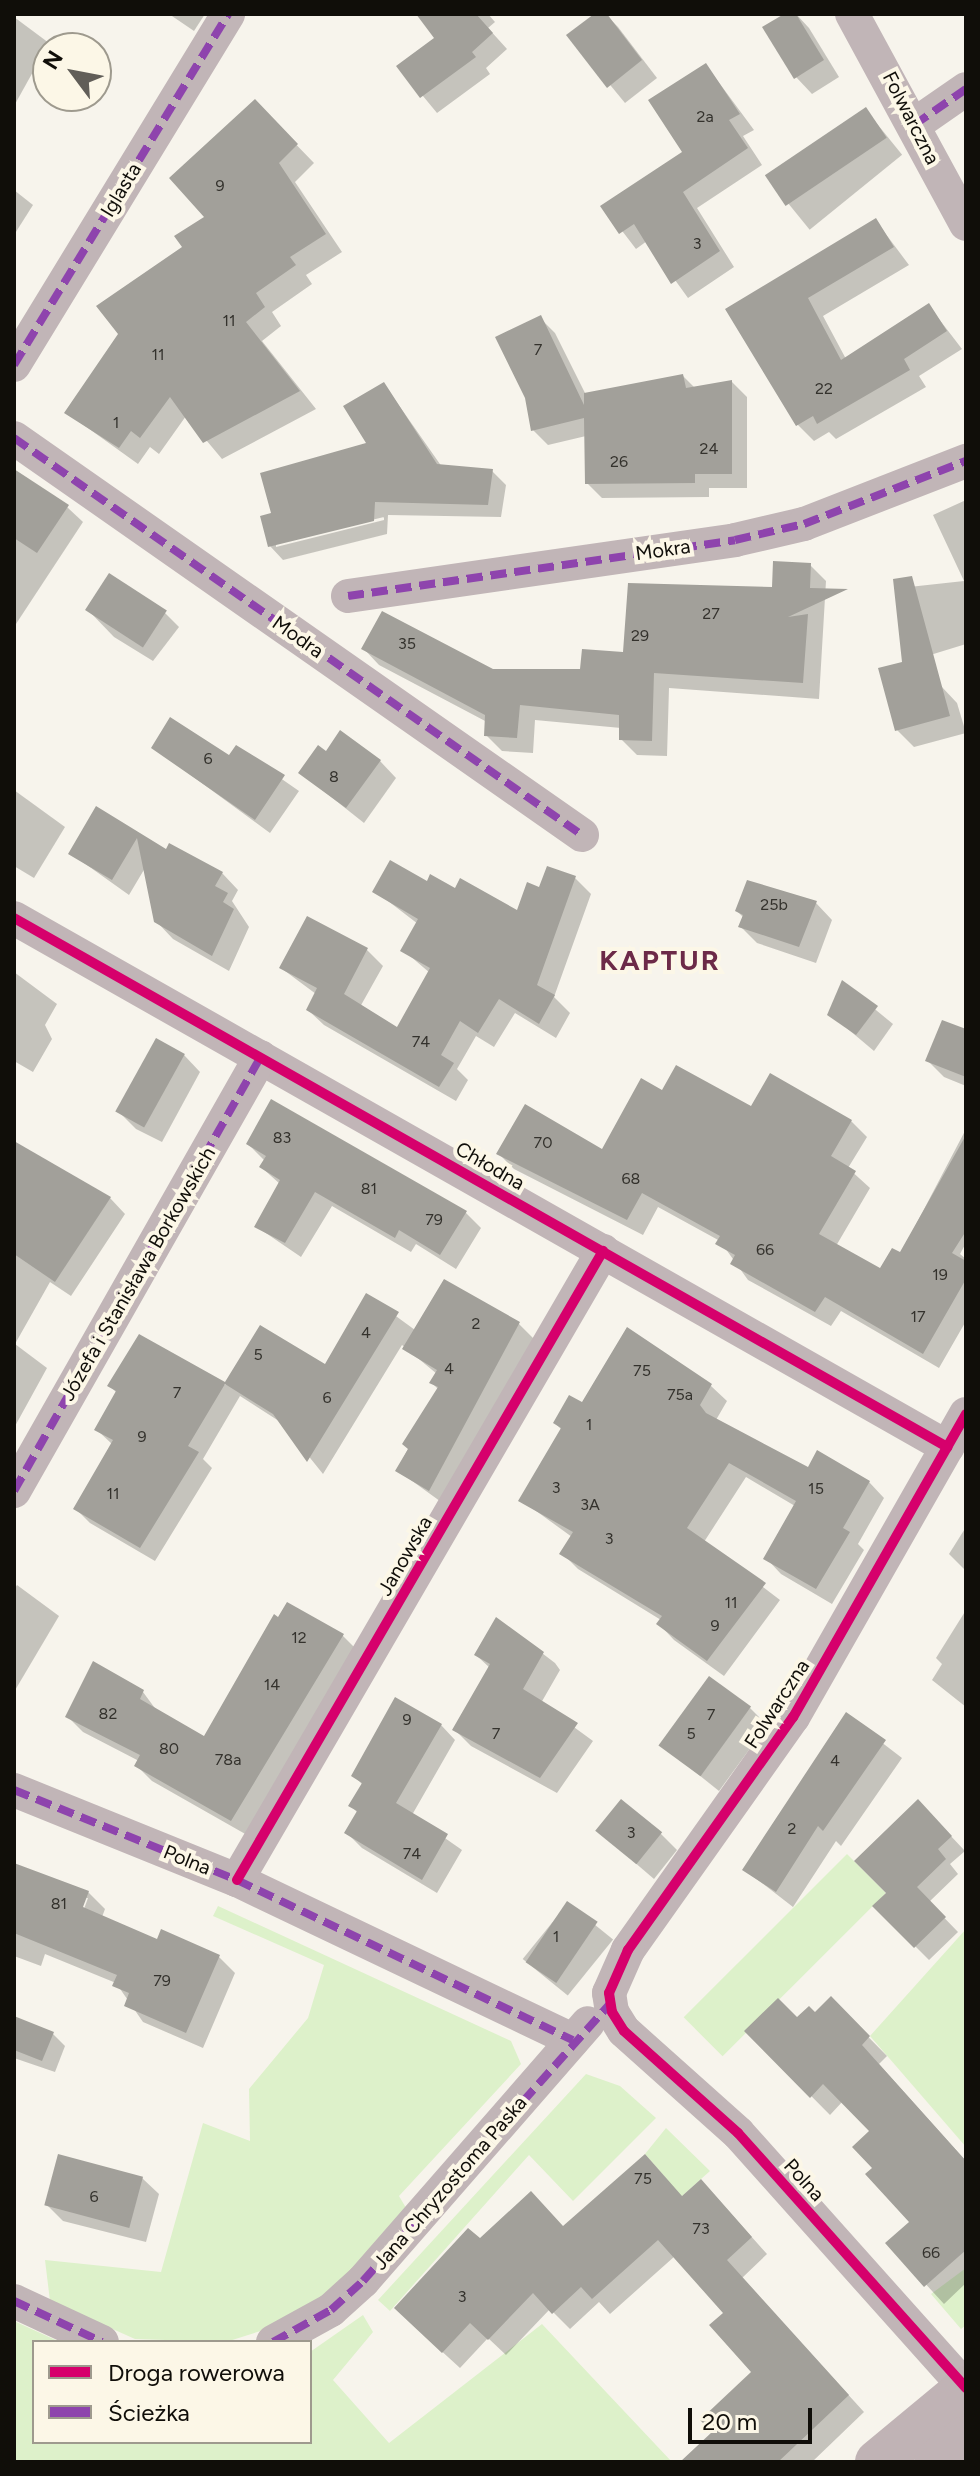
<!DOCTYPE html>
<meta charset="utf-8">
<style>
body{margin:0}
#map{position:relative;width:980px;height:2476px;overflow:hidden;background:#f7f4ec;font-family:Figtree,sans-serif}
div>[style]{position:absolute}
.green>*{inset:0;background:#ddf1ca;transform-origin:0 0}
.shadow>*{inset:0;background:#0003;transform-origin:0 0}
.building>*{inset:0;background:#a2a09a;transform-origin:0 0}
.street>*{height:34px;margin:-17px;padding:0 17px;transform-origin:17px;border-radius:17px;background:#c1b5b7}
.secondary>*{height:44px;margin:-22px;padding:0 22px;transform-origin:22px;border-radius:22px;background:#c0b3b5}
.quiet>*{height:8px;margin-top:-4px;transform-origin:0;background:repeating-linear-gradient(90deg,#8e44ad 0 16px,transparent 0 24px)}
.cycleway>*{height:10px;margin:-5px;padding:0 5px;transform-origin:5px;border-radius:5px;background:#d6006c}
span{translate:-50% -50%;white-space:nowrap;text-align:center;line-height:1.15;-webkit-text-stroke:8px #fcf7e7;paint-order:stroke}
.number-label{font-size:16px;color:#34322d}
.number-label span{-webkit-text-stroke-width:0}
.street-label{font-size:20px;color:#100e09}
.district-label{font-size:28px;color:#6c2a48;font-weight:700;letter-spacing:2px}
.frame{position:absolute;inset:0;border:16px solid #100e09;pointer-events:none}
.legend{position:absolute;left:32px;top:2340px;width:280px;height:104px;box-sizing:border-box;background:#fcf7e7;border:2px solid #9e9a8e;margin:0;padding:10px 14px;list-style:none;font-size:24px;color:#100e09}
.legend li{display:flex;align-items:center;gap:16px;height:40px}
.legend b{width:40px;border:2px solid #9e9a8e}
.north{position:absolute;left:32px;top:32px;width:80px;height:80px;box-sizing:border-box;background:#fcf7e7;border:2px solid #9e9a8e;border-radius:50%;rotate:302deg;font-size:22px;font-weight:700;line-height:32px;text-align:center;color:#100e09}
.north::after{content:'';display:block;margin:auto;width:28px;height:36px;background:#615e58;clip-path:polygon(50% 0,100% 100%,50% 72%,0 100%)}
.scale{position:absolute;left:688px;top:2408px;width:124px;height:36px;box-sizing:border-box;border:4px solid #100e09;border-top:0;padding-left:10px;font-size:24px;line-height:28px;white-space:nowrap;color:#100e09;-webkit-text-stroke:6px #fcf7e7;paint-order:stroke}
</style>
<div id="map">
<div class="green">
<div style="left:847px;top:1854px;width:55px;height:231px;rotate:45deg"></div>
<div style="clip-path:polygon(218px 1906px,511px 2041px,521px 2064px,399px 2196px,412px 2218px,295px 2320px,226px 2342px,135px 2339px,50px 2301px,45px 2260px,161px 2272px,203px 2123px,250px 2141px,249px 2089px,308px 2018px,324px 1965px,213px 1916px)"></div>
<div style="clip-path:polygon(966px 1929px,966px 2147px,870px 2036px)"></div>
<div style="clip-path:polygon(586px 2074px,620px 2086px,656px 2118px,573px 2201px,529px 2155px,390px 2311px,378px 2300px)"></div>
<div style="clip-path:polygon(666px 2128px,710px 2171px,673px 2204px,665px 2177px,645px 2154px)"></div>
<div style="clip-path:polygon(966px 2268px,966px 2325px,961px 2329px,931px 2294px)"></div>
<div style="clip-path:polygon(363px 2315px,373px 2332px,333px 2380px,389px 2443px,542px 2324px,672px 2462px,14px 2462px,14px 2321px,60px 2342px,34px 2342px,34px 2442px,310px 2442px,310px 2352px)"></div>
</div>
<div class="shadow">
<div style="clip-path:polygon(169px 14px,205px 14px,194px 31px)"></div>
<div style="clip-path:polygon(443px 14px,488px 14px,495px 22px,488px 28px,507px 49px,486px 68px,490px 74px,437px 113px,399px 67px,437px 39px)"></div>
<div style="clip-path:polygon(597px 14px,605px 14px,618px 27px,657px 78px,625px 103px,569px 35px)"></div>
<div style="clip-path:polygon(787px 14px,796px 14px,809px 28px,839px 77px,812px 94px,796px 77px)"></div>
<div style="clip-path:polygon(14px 17px,49px 43px,14px 106px)"></div>
<div style="clip-path:polygon(706px 65px,754px 130px,743px 136px,762px 165px,697px 208px,734px 267px,688px 298px,647px 241px,636px 249px,603px 206px,685px 153px)"></div>
<div style="clip-path:polygon(255px 102px,314px 163px,295px 182px,342px 252px,306px 275px,312px 284px,272px 312px,281px 326px,262px 341px,316px 409px,222px 459px,186px 416px,159px 454px,150px 447px,138px 464px,67px 413px,207px 217px)"></div>
<div style="left:865px;top:109px;width:59px;height:119px;rotate:51deg"></div>
<div style="clip-path:polygon(14px 190px,33px 205px,14px 235px)"></div>
<div style="clip-path:polygon(876px 221px,909px 265px,823px 316px,846px 359px,929px 306px,962px 349px,919px 376px,926px 387px,836px 439px,829px 432px,814px 441px,798px 425px,727px 309px)"></div>
<div style="clip-path:polygon(540px 318px,555px 333px,586px 395px,683px 376px,696px 389px,732px 382px,747px 397px,747px 488px,709px 488px,709px 497px,602px 498px,587px 483px,586px 436px,548px 445px,533px 430px,527px 397px)"></div>
<div style="clip-path:polygon(evenodd,384px 384px,442px 467px,492px 471px,506px 485px,501px 517px,388px 515px,387px 534px,283px 560px,270px 546px,370px 444px,384px 384px,384px 517px,384px 520px,276px 547px,276px 543px,384px 517px)"></div>
<div style="clip-path:polygon(14px 486px,67px 507px,83px 522px,14px 627px)"></div>
<div style="clip-path:polygon(966px 500px,966px 644px,927px 656px,909px 587px,964px 581px,933px 515px)"></div>
<div style="clip-path:polygon(810px 565px,826px 581px,819px 699px,669px 688px,667px 756px,637px 755px,621px 739px,621px 728px,535px 720px,533px 753px,502px 751px,486px 735px,487px 722px,379px 665px,364px 649px,493px 671px,582px 671px,774px 589px)"></div>
<div style="clip-path:polygon(87px 609px,165px 613px,179px 627px,153px 661px,114px 637px)"></div>
<div style="clip-path:polygon(941px 686px,957px 703px,966px 733px,914px 747px,897px 730px)"></div>
<div style="clip-path:polygon(154px 748px,230px 758px,237px 748px,299px 791px,270px 833px)"></div>
<div style="clip-path:polygon(326px 754px,380px 761px,396px 778px,364px 823px,301px 773px)"></div>
<div style="clip-path:polygon(14px 790px,65px 827px,34px 878px,14px 866px)"></div>
<div style="clip-path:polygon(97px 809px,167px 852px,222px 873px,238px 890px,232px 901px,249px 927px,229px 971px,173px 939px,156px 921px,145px 868px,129px 895px,70px 853px)"></div>
<div style="clip-path:polygon(575px 878px,591px 894px,554px 997px,570px 1013px,556px 1038px,515px 1013px,494px 1047px,476px 1036px,457px 1069px,468px 1080px,456px 1101px,324px 1025px,308px 1010px,316px 994px,281px 968px,308px 919px,367px 950px,383px 966px,360px 1007px,397px 1030px,430px 973px,403px 950px,418px 924px,375px 891px,428px 884px,518px 913px,540px 889px)"></div>
<div style="clip-path:polygon(816px 903px,832px 920px,816px 963px,757px 943px,740px 926px,744px 918px,737px 911px)"></div>
<div style="clip-path:polygon(14px 972px,57px 1004px,45px 1025px,52px 1039px,33px 1072px,14px 1061px)"></div>
<div style="clip-path:polygon(843px 983px,893px 1024px,874px 1051px,830px 1014px)"></div>
<div style="clip-path:polygon(966px 1031px,966px 1086px,944px 1077px,928px 1061px)"></div>
<div style="clip-path:polygon(184px 1055px,200px 1072px,162px 1142px,136px 1129px,119px 1112px)"></div>
<div style="clip-path:polygon(663px 1093px,851px 1121px,867px 1137px,848px 1168px,870px 1188px,836px 1246px,881px 1270px,900px 1255px,966px 1129px,966px 1243px,960px 1254px,966px 1259px,966px 1321px,939px 1368px,841px 1311px,831px 1326px,748px 1280px,720px 1241px,658px 1207px,643px 1235px,514px 1169px,499px 1154px,603px 1152px)"></div>
<div style="clip-path:polygon(248px 1144px,465px 1212px,481px 1228px,456px 1269px,416px 1244px,411px 1252px,332px 1206px,301px 1257px,257px 1227px,280px 1184px,261px 1167px,265px 1161px)"></div>
<div style="clip-path:polygon(110px 1198px,125px 1214px,71px 1296px,50px 1282px,15px 1344px,47px 1368px,14px 1428px,14px 1229px)"></div>
<div style="clip-path:polygon(367px 1295px,415px 1330px,519px 1324px,534px 1339px,444px 1504px,397px 1470px,439px 1390px,432px 1383px,437px 1374px,402px 1345px,323px 1474px,282px 1423px,240px 1396px,203px 1459px,212px 1468px,155px 1561px,90px 1523px,75px 1508px,113px 1445px,96px 1429px,117px 1393px,110px 1386px,140px 1337px,225px 1385px,260px 1327px,325px 1367px)"></div>
<div style="clip-path:polygon(711px 1386px,727px 1401px,716px 1420px,808px 1469px,869px 1482px,884px 1498px,858px 1544px,864px 1550px,832px 1604px,781px 1574px,766px 1558px,795px 1506px,746px 1477px,704px 1542px,780px 1600px,724px 1676px,674px 1640px,659px 1624px,661px 1620px,578px 1569px,562px 1553px,572px 1537px,521px 1500px,562px 1430px,555px 1423px,582px 1405px)"></div>
<div style="clip-path:polygon(966px 1527px,966px 1571px,949px 1554px)"></div>
<div style="clip-path:polygon(17px 1585px,59px 1616px,14px 1692px,14px 1590px)"></div>
<div style="clip-path:polygon(287px 1605px,343px 1636px,359px 1652px,247px 1835px,152px 1781px,136px 1765px,139px 1761px,83px 1732px,67px 1716px,143px 1692px,157px 1711px,204px 1739px)"></div>
<div style="clip-path:polygon(966px 1610px,966px 1707px,932px 1680px,942px 1664px,936px 1658px)"></div>
<div style="clip-path:polygon(497px 1619px,555px 1663px,560px 1670px,541px 1703px,593px 1741px,557px 1793px,471px 1746px,455px 1730px,490px 1668px,476px 1655px)"></div>
<div style="clip-path:polygon(750px 1708px,767px 1725px,719px 1791px,664px 1747px)"></div>
<div style="clip-path:polygon(846px 1715px,902px 1758px,841px 1846px,836px 1841px,793px 1907px,745px 1870px)"></div>
<div style="clip-path:polygon(441px 1725px,455px 1740px,412px 1815px,462px 1850px,437px 1893px,362px 1848px,347px 1833px,358px 1813px,351px 1806px,363px 1785px,354px 1776px)"></div>
<div style="clip-path:polygon(932px 1816px,965px 1851px,950px 1864px,958px 1874px,929px 1902px,958px 1932px,929px 1960px,875px 1906px,889px 1893px)"></div>
<div style="clip-path:polygon(598px 1831px,660px 1833px,677px 1850px,654px 1879px)"></div>
<div style="clip-path:polygon(evenodd,14px 1865px,88px 1892px,105px 1909px,102px 1917px,158px 1942px,219px 1957px,235px 1973px,203px 2048px,143px 2022px,116px 1983px,45px 1954px,41px 1966px,14px 1956px,14px 1865px,84px 1898px,88px 1898px,81px 1917px,84px 1898px)"></div>
<div style="left:568px;top:1903px;width:58px;height:72px;rotate:39deg"></div>
<div style="clip-path:polygon(831px 1999px,887px 2056px,879px 2064px,966px 2161px,966px 2283px,944px 2304px,888px 2243px,912px 2222px,875px 2168px,872px 2131px,843px 2101px,830px 2115px,747px 2031px,815px 2014px)"></div>
<div style="clip-path:polygon(14px 2018px,53px 2034px,65px 2046px,55px 2072px,14px 2058px)"></div>
<div style="clip-path:polygon(142px 2178px,159px 2194px,146px 2242px,63px 2221px,46px 2204px)"></div>
<div style="clip-path:polygon(683px 2198px,717px 2198px,767px 2254px,742px 2278px,864px 2412px,812px 2462px,683px 2462px,715px 2432px,754px 2372px,726px 2313px,675px 2256px,610px 2314px,599px 2302px,570px 2329px,550px 2309px,506px 2355px,488px 2338px,460px 2368px,413px 2325px,480px 2241px,564px 2228px)"></div>
</div>
<div class="building">
<div style="clip-path:polygon(416px 14px,476px 14px,493px 33px,472px 52px,476px 57px,420px 98px,396px 66px,434px 38px)"></div>
<div style="clip-path:polygon(594px 14px,607px 14px,642px 60px,607px 88px,566px 35px)"></div>
<div style="clip-path:polygon(784px 14px,796px 14px,824px 60px,794px 79px,762px 27px)"></div>
<div style="clip-path:polygon(706px 63px,740px 114px,729px 120px,748px 148px,683px 192px,720px 251px,671px 284px,634px 224px,619px 234px,600px 206px,682px 152px,648px 100px)"></div>
<div style="clip-path:polygon(255px 99px,298px 144px,279px 163px,326px 234px,290px 257px,296px 265px,256px 293px,265px 307px,246px 322px,300px 391px,203px 443px,170px 397px,140px 438px,131px 431px,119px 448px,64px 413px,118px 334px,96px 306px,182px 247px,174px 236px,204px 217px,169px 178px)"></div>
<div style="left:866px;top:107px;width:37px;height:122px;rotate:56deg"></div>
<div style="clip-path:polygon(876px 218px,894px 247px,808px 298px,841px 360px,929px 303px,947px 331px,904px 359px,910px 370px,817px 424px,813px 416px,796px 426px,725px 309px)"></div>
<div style="clip-path:polygon(541px 315px,584px 405px,584px 393px,683px 374px,686px 388px,732px 380px,732px 474px,695px 474px,695px 483px,585px 484px,584px 418px,531px 431px,525px 398px,495px 337px)"></div>
<div style="clip-path:polygon(384px 382px,437px 464px,493px 469px,488px 505px,375px 502px,374px 521px,268px 547px,260px 516px,271px 513px,260px 473px,366px 443px,343px 406px)"></div>
<div style="clip-path:polygon(14px 469px,69px 505px,37px 553px,14px 538px)"></div>
<div style="clip-path:polygon(773px 561px,811px 563px,810px 588px,848px 589px,788px 617px,808px 614px,803px 683px,654px 673px,652px 741px,619px 740px,619px 715px,520px 705px,517px 738px,484px 736px,485px 715px,361px 649px,382px 611px,493px 669px,580px 669px,582px 649px,623px 652px,628px 583px,772px 587px)"></div>
<div style="left:109px;top:573px;width:69px;height:44px;rotate:33deg"></div>
<div style="clip-path:polygon(912px 576px,950px 716px,895px 731px,878px 668px,902px 662px,893px 579px)"></div>
<div style="clip-path:polygon(170px 717px,229px 755px,236px 745px,285px 775px,255px 820px,151px 748px)"></div>
<div style="clip-path:polygon(340px 730px,381px 760px,346px 808px,298px 773px,318px 745px,326px 751px)"></div>
<div style="clip-path:polygon(96px 806px,166px 849px,169px 843px,223px 872px,215px 886px,228px 893px,223px 902px,234px 909px,212px 956px,154px 922px,137px 838px,112px 880px,68px 854px)"></div>
<div style="clip-path:polygon(390px 860px,427px 881px,430px 874px,455px 888px,460px 878px,517px 910px,527px 882px,539px 887px,547px 866px,576px 876px,537px 985px,555px 995px,539px 1024px,499px 999px,478px 1033px,460px 1021px,441px 1055px,454px 1063px,439px 1087px,306px 1010px,317px 988px,279px 968px,307px 916px,368px 948px,344px 994px,397px 1027px,430px 968px,400px 951px,418px 919px,372px 892px)"></div>
<div style="clip-path:polygon(747px 880px,817px 901px,799px 947px,738px 927px,743px 915px,735px 911px)"></div>
<div style="clip-path:polygon(842px 980px,878px 1006px,856px 1035px,827px 1015px)"></div>
<div style="clip-path:polygon(942px 1020px,966px 1029px,966px 1077px,925px 1061px)"></div>
<div style="left:156px;top:1038px;width:33px;height:84px;rotate:29deg"></div>
<div style="clip-path:polygon(676px 1065px,751px 1106px,770px 1073px,852px 1120px,831px 1156px,856px 1171px,819px 1234px,880px 1268px,892px 1248px,900px 1252px,966px 1135px,966px 1231px,952px 1253px,966px 1261px,966px 1279px,923px 1354px,825px 1297px,815px 1312px,730px 1264px,735px 1255px,715px 1244px,720px 1236px,642px 1193px,627px 1220px,496px 1154px,525px 1104px,602px 1149px,641px 1078px,662px 1090px)"></div>
<div style="clip-path:polygon(271px 1099px,467px 1211px,440px 1255px,399px 1230px,395px 1238px,315px 1192px,285px 1243px,254px 1227px,280px 1180px,259px 1167px,266px 1156px,246px 1144px)"></div>
<div style="clip-path:polygon(14px 1141px,111px 1197px,55px 1282px,14px 1254px)"></div>
<div style="clip-path:polygon(444px 1279px,520px 1322px,429px 1491px,395px 1471px,408px 1449px,402px 1444px,438px 1387px,429px 1383px,437px 1370px,402px 1349px)"></div>
<div style="clip-path:polygon(366px 1293px,399px 1312px,307px 1462px,273px 1414px,225px 1384px,188px 1446px,199px 1452px,140px 1548px,73px 1509px,113px 1440px,94px 1430px,116px 1391px,107px 1386px,139px 1334px,225px 1382px,260px 1325px,325px 1364px)"></div>
<div style="clip-path:polygon(627px 1327px,712px 1384px,700px 1405px,706px 1413px,808px 1467px,817px 1450px,870px 1481px,843px 1528px,850px 1532px,816px 1589px,763px 1559px,796px 1501px,729px 1463px,687px 1528px,766px 1583px,707px 1661px,656px 1624px,662px 1616px,559px 1554px,573px 1532px,518px 1501px,561px 1428px,553px 1423px,569px 1395px,582px 1402px)"></div>
<div style="clip-path:polygon(287px 1602px,344px 1634px,231px 1821px,134px 1766px,140px 1755px,65px 1717px,93px 1661px,144px 1690px,140px 1699px,204px 1736px,274px 1614px,278px 1617px)"></div>
<div style="clip-path:polygon(496px 1617px,544px 1652px,523px 1689px,578px 1723px,540px 1778px,452px 1730px,490px 1664px,474px 1655px)"></div>
<div style="left:709px;top:1676px;width:52px;height:86px;rotate:36deg"></div>
<div style="clip-path:polygon(395px 1697px,442px 1724px,396px 1803px,448px 1834px,422px 1880px,344px 1833px,357px 1811px,348px 1806px,362px 1783px,351px 1776px)"></div>
<div style="clip-path:polygon(846px 1712px,886px 1740px,823px 1831px,818px 1826px,776px 1892px,742px 1870px)"></div>
<div style="left:621px;top:1799px;width:53px;height:41px;rotate:39deg"></div>
<div style="clip-path:polygon(918px 1799px,952px 1836px,938px 1849px,946px 1859px,917px 1887px,946px 1917px,914px 1948px,872px 1906px,886px 1893px,854px 1861px)"></div>
<div style="clip-path:polygon(14px 1863px,89px 1891px,83px 1907px,157px 1939px,161px 1929px,220px 1955px,186px 2033px,124px 2006px,129px 1993px,112px 1986px,117px 1975px,14px 1933px)"></div>
<div style="left:567px;top:1901px;width:37px;height:74px;rotate:34deg"></div>
<div style="clip-path:polygon(831px 1996px,870px 2036px,862px 2045px,966px 2161px,966px 2250px,924px 2287px,885px 2243px,909px 2222px,865px 2174px,872px 2168px,852px 2147px,869px 2131px,823px 2084px,810px 2098px,744px 2031px,778px 1998px,797px 2017px,809px 2006px,815px 2012px)"></div>
<div style="clip-path:polygon(14px 2016px,54px 2032px,42px 2061px,14px 2050px)"></div>
<div style="left:58px;top:2154px;width:88px;height:53px;rotate:15deg"></div>
<div style="clip-path:polygon(645px 2154px,682px 2196px,701px 2179px,752px 2237px,727px 2260px,849px 2395px,778px 2462px,680px 2462px,712px 2432px,700px 2420px,751px 2372px,709px 2325px,723px 2313px,658px 2240px,592px 2299px,581px 2287px,552px 2314px,533px 2293px,488px 2340px,470px 2323px,442px 2353px,394px 2308px,468px 2228px,480px 2238px,531px 2191px,563px 2226px)"></div>
</div>
<div class="street">
<div style="left:852px;top:14px;width:239px;rotate:61.5deg"></div>
<div style="left:914px;top:125px;width:63px;rotate:-34.7deg"></div>
<div style="left:14px;top:365px;width:411px;rotate:-58.6deg"></div>
<div style="left:14px;top:438px;width:693px;rotate:34.95deg"></div>
<div style="left:348px;top:596px;width:391px;rotate:-8.2deg"></div>
<div style="left:735px;top:540px;width:71px;rotate:-13.1deg"></div>
<div style="left:804px;top:524px;width:174px;rotate:-21.3deg"></div>
<div style="left:14px;top:918px;width:1073px;rotate:29.55deg"></div>
<div style="left:966px;top:1414px;width:349px;rotate:119.7deg"></div>
<div style="left:793px;top:1717px;width:286px;rotate:125.3deg"></div>
<div style="left:628px;top:1950px;width:47px;rotate:113.8deg"></div>
<div style="left:609px;top:1993px;width:19px;rotate:81deg"></div>
<div style="left:612px;top:2012px;width:22px;rotate:58deg"></div>
<div style="left:624px;top:2031px;width:153px;rotate:41.8deg"></div>
<div style="left:738px;top:2133px;width:342px;rotate:48.2deg"></div>
<div style="left:14px;top:1491px;width:499px;rotate:-60.4deg"></div>
<div style="left:14px;top:1790px;width:240px;rotate:22deg"></div>
<div style="left:237px;top:1880px;width:372px;rotate:25.5deg"></div>
<div style="left:237px;top:1880px;width:728px;rotate:-59.81deg"></div>
<div style="left:14px;top:2301px;width:97px;rotate:25deg"></div>
<div style="left:273px;top:2342px;width:66px;rotate:-28.9deg"></div>
<div style="left:331px;top:2310px;width:43px;rotate:-42.2deg"></div>
<div style="left:363px;top:2281px;width:342px;rotate:-48.9deg"></div>
</div>
<div class="secondary">
<div style="left:877px;top:2462px;width:116px;rotate:-39.7deg"></div>
<div style="left:936px;top:2462px;width:38px;rotate:-39deg"></div>
</div>
<div class="quiet">
<div style="left:914px;top:125px;width:63px;rotate:-34.7deg"></div>
<div style="left:14px;top:365px;width:411px;rotate:-58.6deg"></div>
<div style="left:14px;top:438px;width:693px;rotate:34.95deg"></div>
<div style="left:348px;top:596px;width:391px;rotate:-8.2deg"></div>
<div style="left:735px;top:540px;width:71px;rotate:-13.1deg"></div>
<div style="left:804px;top:524px;width:174px;rotate:-21.3deg"></div>
<div style="left:14px;top:1491px;width:499px;rotate:-60.4deg"></div>
<div style="left:14px;top:1790px;width:240px;rotate:22deg"></div>
<div style="left:237px;top:1880px;width:372px;rotate:25.5deg"></div>
<div style="left:14px;top:2301px;width:97px;rotate:25deg"></div>
<div style="left:273px;top:2342px;width:66px;rotate:-28.9deg"></div>
<div style="left:331px;top:2310px;width:43px;rotate:-42.2deg"></div>
<div style="left:363px;top:2281px;width:371px;rotate:-48.3deg"></div>
</div>
<div class="cycleway">
<div style="left:14px;top:918px;width:1073px;rotate:29.55deg"></div>
<div style="left:966px;top:1414px;width:349px;rotate:119.7deg"></div>
<div style="left:793px;top:1717px;width:286px;rotate:125.3deg"></div>
<div style="left:628px;top:1950px;width:47px;rotate:113.8deg"></div>
<div style="left:609px;top:1993px;width:19px;rotate:81deg"></div>
<div style="left:612px;top:2012px;width:22px;rotate:58deg"></div>
<div style="left:624px;top:2031px;width:153px;rotate:41.8deg"></div>
<div style="left:738px;top:2133px;width:342px;rotate:48.2deg"></div>
<div style="left:237px;top:1880px;width:728px;rotate:-59.81deg"></div>
</div>
<div class="number-label">
<span style="left:705px;top:117px">2a</span>
<span style="left:220px;top:186px">9</span>
<span style="left:697px;top:244px">3</span>
<span style="left:229px;top:321px">11</span>
<span style="left:538px;top:350px">7</span>
<span style="left:158px;top:355px">11</span>
<span style="left:824px;top:389px">22</span>
<span style="left:116px;top:423px">1</span>
<span style="left:709px;top:449px">24</span>
<span style="left:619px;top:462px">26</span>
<span style="left:711px;top:614px">27</span>
<span style="left:640px;top:636px">29</span>
<span style="left:407px;top:644px">35</span>
<span style="left:208px;top:759px">6</span>
<span style="left:334px;top:777px">8</span>
<span style="left:774px;top:905px">25b</span>
<span style="left:421px;top:1042px">74</span>
<span style="left:282px;top:1138px">83</span>
<span style="left:543px;top:1143px">70</span>
<span style="left:631px;top:1179px">68</span>
<span style="left:369px;top:1189px">81</span>
<span style="left:434px;top:1220px">79</span>
<span style="left:765px;top:1250px">66</span>
<span style="left:940px;top:1275px">19</span>
<span style="left:918px;top:1317px">17</span>
<span style="left:476px;top:1324px">2</span>
<span style="left:366px;top:1333px">4</span>
<span style="left:258px;top:1355px">5</span>
<span style="left:449px;top:1369px">4</span>
<span style="left:642px;top:1371px">75</span>
<span style="left:177px;top:1393px">7</span>
<span style="left:680px;top:1395px">75a</span>
<span style="left:327px;top:1398px">6</span>
<span style="left:589px;top:1425px">1</span>
<span style="left:142px;top:1437px">9</span>
<span style="left:556px;top:1488px">3</span>
<span style="left:816px;top:1489px">15</span>
<span style="left:113px;top:1494px">11</span>
<span style="left:590px;top:1505px">3A</span>
<span style="left:609px;top:1539px">3</span>
<span style="left:731px;top:1603px">11</span>
<span style="left:715px;top:1626px">9</span>
<span style="left:299px;top:1638px">12</span>
<span style="left:272px;top:1685px">14</span>
<span style="left:108px;top:1714px">82</span>
<span style="left:711px;top:1715px">7</span>
<span style="left:407px;top:1720px">9</span>
<span style="left:496px;top:1734px">7</span>
<span style="left:691px;top:1734px">5</span>
<span style="left:169px;top:1749px">80</span>
<span style="left:228px;top:1760px">78a</span>
<span style="left:835px;top:1761px">4</span>
<span style="left:792px;top:1829px">2</span>
<span style="left:631px;top:1833px">3</span>
<span style="left:412px;top:1854px">74</span>
<span style="left:59px;top:1904px">81</span>
<span style="left:556px;top:1937px">1</span>
<span style="left:162px;top:1981px">79</span>
<span style="left:643px;top:2179px">75</span>
<span style="left:94px;top:2197px">6</span>
<span style="left:701px;top:2229px">73</span>
<span style="left:931px;top:2253px">66</span>
<span style="left:462px;top:2297px">3</span>
</div>
<div class="street-label">
<span style="left:911px;top:118px;rotate:63deg">Folwarczna</span>
<span style="left:121px;top:190px;rotate:-59deg">Iglasta</span>
<span style="left:663px;top:550px;rotate:-8deg">Mokra</span>
<span style="left:298px;top:637px;rotate:35deg">Modra</span>
<span style="left:490px;top:1166px;rotate:30deg">Chłodna</span>
<span style="left:138px;top:1274px;rotate:-60deg">Józefa i Stanisława Borkowskich</span>
<span style="left:405px;top:1556px;rotate:-60deg">Janowska</span>
<span style="left:777px;top:1704px;rotate:-57deg">Folwarczna</span>
<span style="left:187px;top:1860px;rotate:22deg">Polna</span>
<span style="left:804px;top:2180px;rotate:48deg">Polna</span>
<span style="left:450px;top:2183px;rotate:-49deg">Jana Chryzostoma Paska</span>
</div>
<div class="district-label">
<span style="left:660px;top:960px">KAPTUR</span>
</div>
<div class="frame"></div>
<ul class="legend">
<li><b style="height:10px;background:#d6006c"></b>Droga rowerowa</li>
<li><b style="height:10px;background:#8e44ad"></b>Ścieżka</li>
</ul>
<div class="north">N</div>
<div class="scale">20 m</div>
</div>
